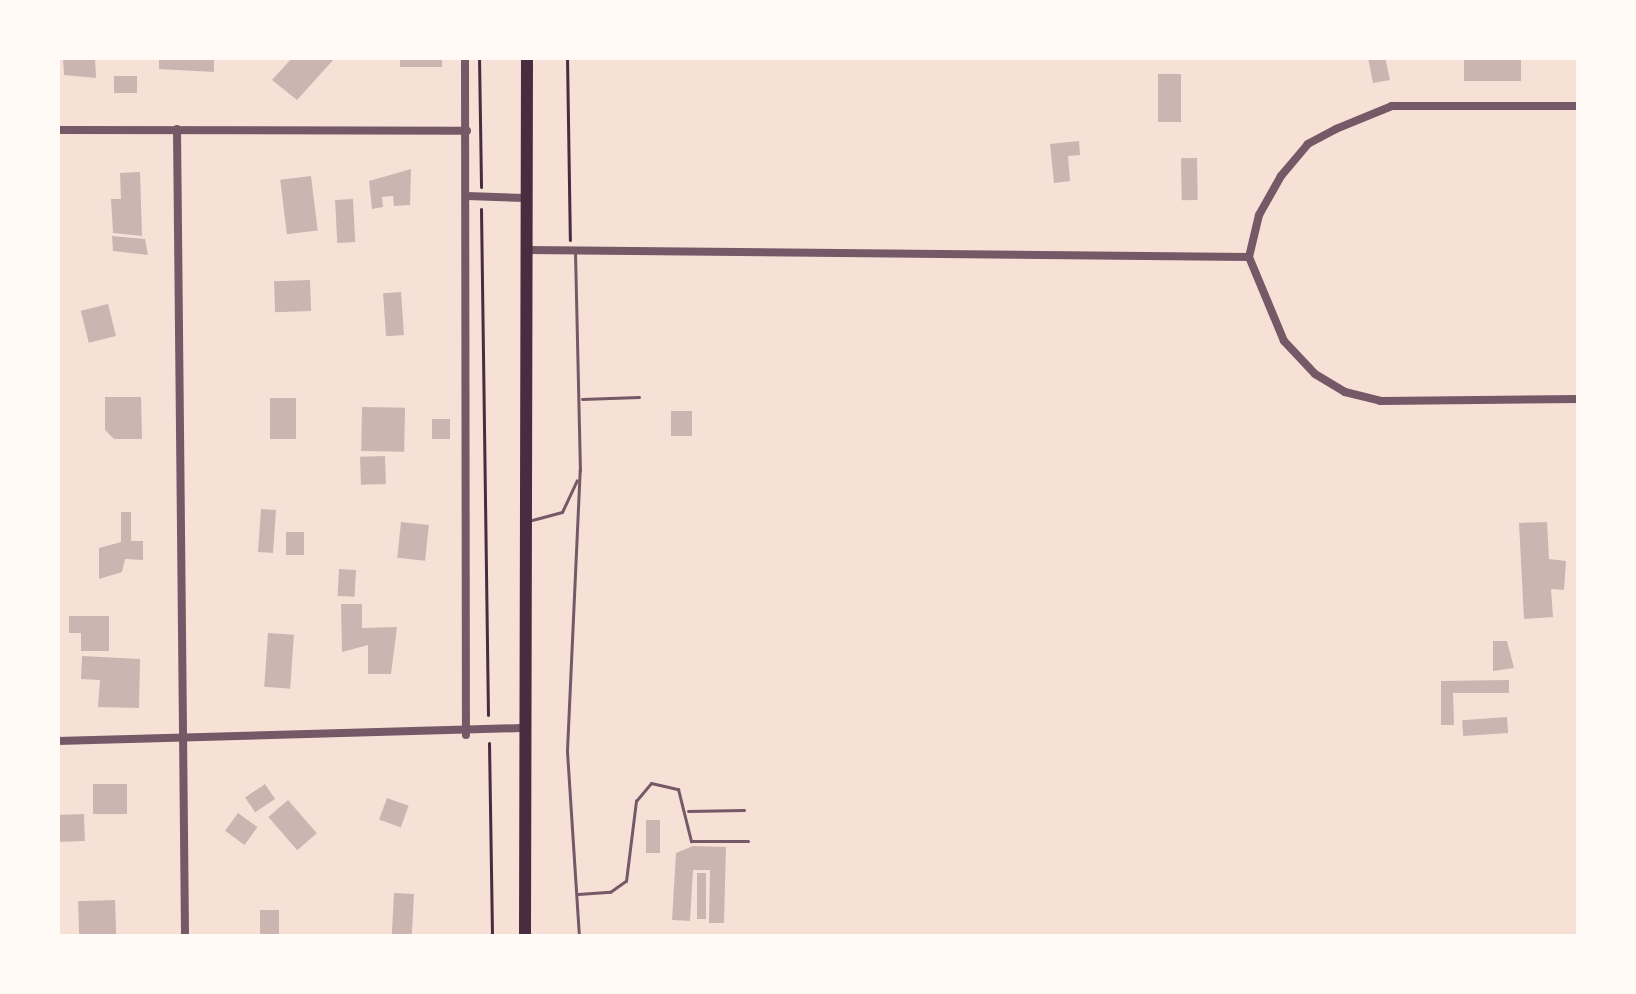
<!DOCTYPE html>
<style>
body{margin:0}
#map{position:relative;width:1636px;height:994px;overflow:hidden;background:#f7e1d7;font-family:Barlow,sans-serif}
div>[style]{position:absolute}
.building>*{inset:0;background:#ccb4b1;transform-origin:0 0}
.path>*{height:3px;margin:-1.5px;padding:0 1.5px;transform-origin:1.5px;border-radius:1.5px;background:#4a2c40}
.service>*{height:3px;margin:-1.5px;padding:0 1.5px;transform-origin:1.5px;border-radius:1.5px;background:#755966}
.minor>*{height:8px;margin:-4px;padding:0 4px;transform-origin:4px;border-radius:4px;background:#755966}
.trunk>*{height:12px;margin:-6px;padding:0 6px;transform-origin:6px;border-radius:6px;background:#4a2c40}
span{translate:-50% -50%;white-space:nowrap;text-align:center;line-height:1.15;-webkit-text-stroke:12px #fffaf5;paint-order:stroke}
.frame{position:absolute;inset:0;border:60px solid #fffaf5;pointer-events:none}
</style>
<div id="map">
<div class="building">
<div style="clip-path:polygon(63px 57px,95px 57px,96px 78px,64px 75px)"></div>
<div style="clip-path:polygon(159px 57px,214px 57px,214px 72px,159px 69px)"></div>
<div style="clip-path:polygon(293px 57px,334px 59px,297px 100px,272px 80px)"></div>
<div style="left:400px;top:57px;width:42px;height:10px"></div>
<div style="clip-path:polygon(1368px 57px,1385px 57px,1390px 80px,1373px 83px)"></div>
<div style="left:1464px;top:57px;width:57px;height:24px"></div>
<div style="left:1158px;top:74px;width:23px;height:48px"></div>
<div style="left:114px;top:76px;width:23px;height:17px"></div>
<div style="clip-path:polygon(1079px 141px,1080px 155px,1068px 156px,1070px 181px,1054px 183px,1050px 144px)"></div>
<div style="left:1197px;top:158px;width:42px;height:16px;rotate:89deg"></div>
<div style="clip-path:polygon(411px 169px,410px 205px,394px 206px,393px 196px,382px 197px,383px 207px,372px 209px,369px 181px)"></div>
<div style="clip-path:polygon(140px 172px,142px 236px,113px 233px,111px 199px,121px 199px,120px 173px)"></div>
<div style="left:311px;top:176px;width:55px;height:31px;rotate:83deg"></div>
<div style="left:353px;top:199px;width:43px;height:18px;rotate:87deg"></div>
<div style="clip-path:polygon(112px 236px,145px 239px,148px 255px,113px 251px)"></div>
<div style="left:310px;top:280px;width:31px;height:36px;rotate:88deg"></div>
<div style="left:401px;top:292px;width:43px;height:18px;rotate:86deg"></div>
<div style="left:108px;top:304px;width:33px;height:28px;rotate:76deg"></div>
<div style="clip-path:polygon(105px 397px,141px 397px,142px 439px,114px 439px,105px 430px)"></div>
<div style="left:270px;top:398px;width:26px;height:41px"></div>
<div style="left:362px;top:407px;width:43px;height:44px;rotate:1deg"></div>
<div style="left:671px;top:411px;width:21px;height:25px"></div>
<div style="left:450px;top:419px;width:20px;height:18px;rotate:90deg"></div>
<div style="left:385px;top:456px;width:28px;height:25px;rotate:88deg"></div>
<div style="left:261px;top:509px;width:15px;height:43px;rotate:4deg"></div>
<div style="clip-path:polygon(121px 512px,131px 512px,131px 541px,143px 541px,143px 560px,125px 559px,122px 572px,99px 579px,99px 548px,121px 542px)"></div>
<div style="left:401px;top:522px;width:28px;height:36px;rotate:6deg"></div>
<div style="clip-path:polygon(1547px 522px,1549px 559px,1566px 561px,1564px 590px,1551px 589px,1553px 617px,1524px 619px,1519px 523px)"></div>
<div style="left:286px;top:532px;width:18px;height:23px"></div>
<div style="left:339px;top:569px;width:17px;height:27px;rotate:3deg"></div>
<div style="clip-path:polygon(341px 604px,362px 604px,362px 628px,397px 627px,391px 674px,368px 674px,368px 645px,342px 652px)"></div>
<div style="clip-path:polygon(69px 616px,109px 616px,109px 651px,81px 651px,81px 633px,69px 633px)"></div>
<div style="left:268px;top:633px;width:26px;height:54px;rotate:4deg"></div>
<div style="clip-path:polygon(1493px 641px,1507px 641px,1514px 668px,1493px 671px)"></div>
<div style="clip-path:polygon(82px 656px,140px 659px,139px 708px,98px 707px,100px 680px,81px 679px)"></div>
<div style="clip-path:polygon(1509px 680px,1509px 693px,1453px 693px,1454px 725px,1441px 725px,1441px 681px)"></div>
<div style="left:1507px;top:717px;width:16px;height:45px;rotate:86deg"></div>
<div style="left:127px;top:784px;width:30px;height:34px;rotate:90deg"></div>
<div style="left:265px;top:784px;width:18px;height:24px;rotate:56deg"></div>
<div style="left:387px;top:798px;width:23px;height:23px;rotate:20deg"></div>
<div style="left:288px;top:800px;width:44px;height:26px;rotate:49deg"></div>
<div style="left:238px;top:813px;width:24px;height:22px;rotate:36deg"></div>
<div style="left:84px;top:814px;width:27px;height:27px;rotate:88deg"></div>
<div style="left:646px;top:820px;width:14px;height:33px"></div>
<div style="clip-path:polygon(693px 846px,726px 847px,724px 923px,709px 923px,710px 870px,693px 870px,690px 921px,672px 920px,676px 853px)"></div>
<div style="left:697px;top:873px;width:9px;height:46px"></div>
<div style="left:394px;top:893px;width:20px;height:44px;rotate:3deg"></div>
<div style="left:115px;top:900px;width:37px;height:37px;rotate:88deg"></div>
<div style="left:260px;top:910px;width:19px;height:27px"></div>
</div>
<div class="path">
<div style="left:479px;top:57px;width:130px;rotate:89.1deg"></div>
<div style="left:567px;top:57px;width:183px;rotate:89.1deg"></div>
<div style="left:481px;top:209px;width:506px;rotate:89.21deg"></div>
<div style="left:489px;top:743px;width:194px;rotate:89.1deg"></div>
</div>
<div class="service">
<div style="left:575px;top:252px;width:219px;rotate:88.7deg"></div>
<div style="left:582px;top:399px;width:57px;rotate:-2deg"></div>
<div style="left:532px;top:520px;width:31px;rotate:-15deg"></div>
<div style="left:562px;top:512px;width:35px;rotate:-65deg"></div>
<div style="left:688px;top:811px;width:56px;rotate:-1deg"></div>
<div style="left:578px;top:894px;width:32px;rotate:-4deg"></div>
<div style="left:610px;top:892px;width:19px;rotate:-35deg"></div>
<div style="left:626px;top:881px;width:81px;rotate:-82.9deg"></div>
<div style="left:636px;top:801px;width:23px;rotate:-50deg"></div>
<div style="left:651px;top:783px;width:28px;rotate:13deg"></div>
<div style="left:678px;top:789px;width:54px;rotate:76deg"></div>
<div style="left:691px;top:841px;width:57px"></div>
<div style="left:579px;top:937px;width:187px;rotate:-93.7deg"></div>
<div style="left:567px;top:750px;width:281px;rotate:-87.4deg"></div>
</div>
<div class="minor">
<div style="left:465px;top:57px;width:678px;rotate:89.92deg"></div>
<div style="left:1579px;top:106px;width:187px;rotate:180deg"></div>
<div style="left:1392px;top:106px;width:61px;rotate:157.7deg"></div>
<div style="left:1336px;top:129px;width:32px;rotate:152deg"></div>
<div style="left:1308px;top:144px;width:42px;rotate:130.2deg"></div>
<div style="left:1281px;top:176px;width:45px;rotate:119.4deg"></div>
<div style="left:1259px;top:215px;width:43px;rotate:103.4deg"></div>
<div style="left:1249px;top:257px;width:91px;rotate:67.4deg"></div>
<div style="left:1284px;top:341px;width:45px;rotate:46.8deg"></div>
<div style="left:1315px;top:374px;width:35px;rotate:31deg"></div>
<div style="left:1345px;top:392px;width:36px;rotate:14deg"></div>
<div style="left:1380px;top:401px;width:199px;rotate:-0.6deg"></div>
<div style="left:177px;top:129px;width:808px;rotate:89.43deg"></div>
<div style="left:57px;top:130px;width:410px;rotate:0.1deg"></div>
<div style="left:467px;top:196px;width:58px;rotate:2deg"></div>
<div style="left:528px;top:250px;width:721px;rotate:0.56deg"></div>
<div style="left:57px;top:741px;width:465px;rotate:-1.6deg"></div>
</div>
<div class="trunk">
<div style="left:525px;top:937px;width:880px;rotate:-89.87deg"></div>
</div>
<div class="frame"></div>
</div>
